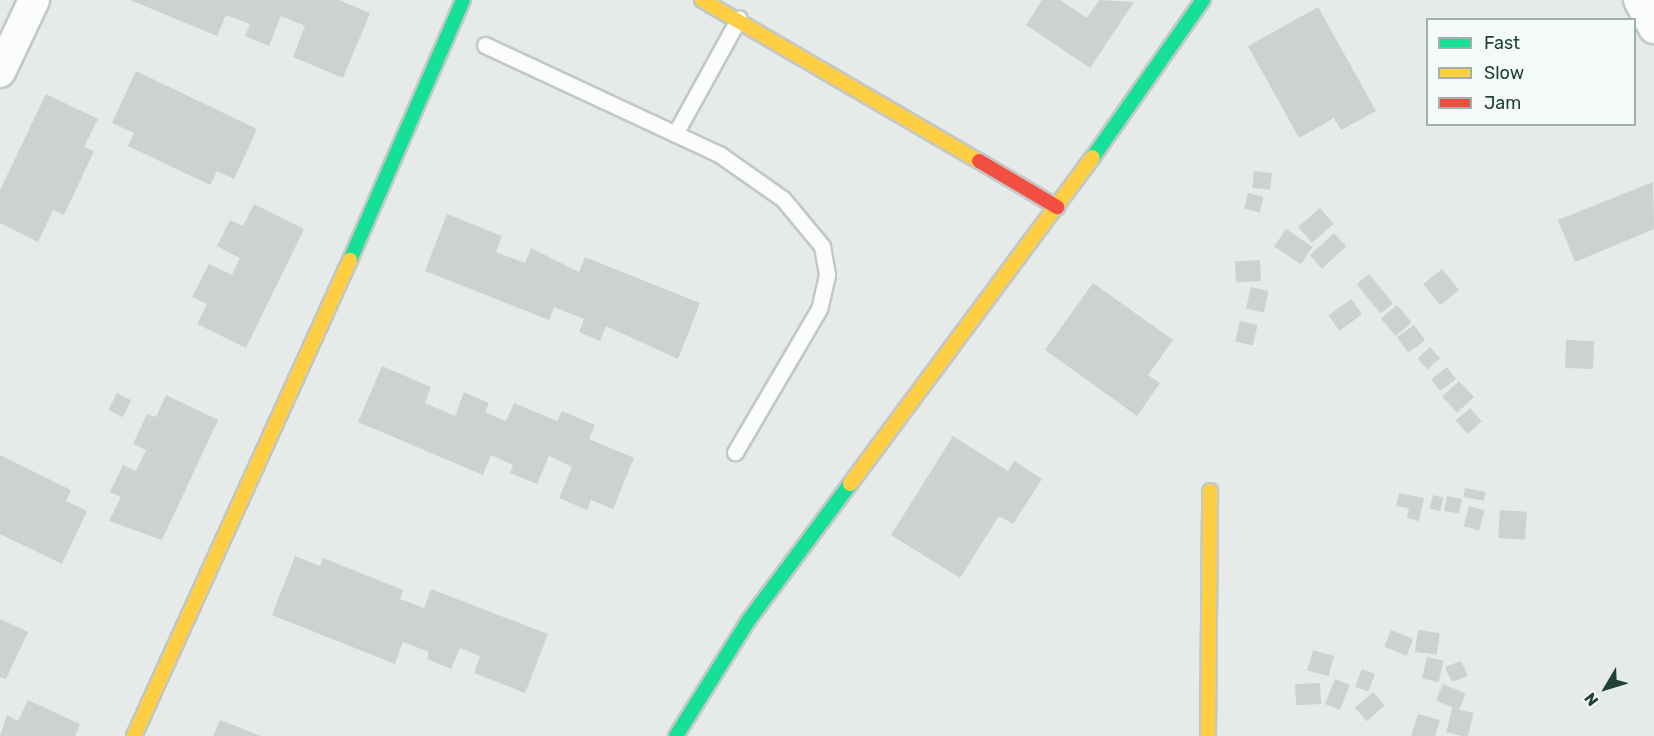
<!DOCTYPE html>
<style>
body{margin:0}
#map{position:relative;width:1654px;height:736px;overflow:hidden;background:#e6ebe9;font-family:Rubik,sans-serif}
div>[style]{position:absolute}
.building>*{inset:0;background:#ccd2d0;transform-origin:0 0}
.roads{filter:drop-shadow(2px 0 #c3c8c6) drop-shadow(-2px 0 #c3c8c6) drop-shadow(0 2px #c3c8c6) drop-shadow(0 -2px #c3c8c6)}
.lane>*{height:15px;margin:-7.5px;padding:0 7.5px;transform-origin:7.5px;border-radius:7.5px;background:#fbfcfc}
.street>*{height:30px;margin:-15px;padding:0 15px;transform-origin:15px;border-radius:15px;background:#fbfcfc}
.fast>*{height:14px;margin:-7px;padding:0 7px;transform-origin:7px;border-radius:7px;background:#16e098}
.slow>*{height:14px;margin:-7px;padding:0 7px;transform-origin:7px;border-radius:7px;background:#ffcf43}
.jam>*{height:14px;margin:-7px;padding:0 7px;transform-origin:7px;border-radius:7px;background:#f24e42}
span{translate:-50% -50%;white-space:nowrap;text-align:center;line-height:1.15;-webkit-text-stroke:4.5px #f4faf7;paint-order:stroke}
.legend{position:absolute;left:1426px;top:18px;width:210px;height:108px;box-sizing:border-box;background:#f4faf7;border:2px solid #a0b0ab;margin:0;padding:8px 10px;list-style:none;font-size:18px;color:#21403a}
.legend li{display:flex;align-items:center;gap:12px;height:30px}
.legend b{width:30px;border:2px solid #a0b0ab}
.north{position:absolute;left:1576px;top:658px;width:60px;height:60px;-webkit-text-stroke:4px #f4faf7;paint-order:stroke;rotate:232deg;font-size:16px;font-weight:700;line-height:24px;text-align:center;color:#21403a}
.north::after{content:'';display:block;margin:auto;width:21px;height:27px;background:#21403a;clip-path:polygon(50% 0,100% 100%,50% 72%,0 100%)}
</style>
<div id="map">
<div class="building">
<div style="clip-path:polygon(130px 0,339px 0,370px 13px,343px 78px,293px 57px,305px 26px,281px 16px,269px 46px,245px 36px,250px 24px,226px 15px,217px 36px)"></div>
<div style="clip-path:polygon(1042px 0,1060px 0,1087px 18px,1099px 0,1134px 2px,1090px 68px,1026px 25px)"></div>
<div style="clip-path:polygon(1318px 7px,1376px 111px,1341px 130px,1334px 118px,1299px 138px,1248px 46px)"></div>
<div style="clip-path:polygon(136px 71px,257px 129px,234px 179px,217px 171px,210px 185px,128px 146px,134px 133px,112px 123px)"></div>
<div style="clip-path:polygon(46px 94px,98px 119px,84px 147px,94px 151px,64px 215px,53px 210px,38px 242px,0 223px,0 190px)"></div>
<div style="left:1254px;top:171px;width:18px;height:17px;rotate:6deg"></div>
<div style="clip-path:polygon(1653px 182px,1654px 229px,1575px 262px,1558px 220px)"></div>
<div style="left:1248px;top:193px;width:16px;height:16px;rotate:14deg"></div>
<div style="clip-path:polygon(254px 204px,304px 229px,246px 348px,197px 324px,207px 304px,192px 297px,209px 264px,232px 275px,240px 258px,217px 246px,230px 220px,243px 226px)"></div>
<div style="left:1320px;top:208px;width:21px;height:29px;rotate:49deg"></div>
<div style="clip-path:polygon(447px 214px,502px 236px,496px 252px,525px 263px,531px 248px,579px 272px,585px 257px,700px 303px,678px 359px,606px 326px,600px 341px,579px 332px,584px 319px,554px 307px,549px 320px,425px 271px)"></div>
<div style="left:1286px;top:229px;width:32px;height:21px;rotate:34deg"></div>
<div style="left:1334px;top:233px;width:18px;height:33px;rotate:47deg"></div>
<div style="left:1260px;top:260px;width:21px;height:25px;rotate:87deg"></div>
<div style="left:1442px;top:269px;width:27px;height:24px;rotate:51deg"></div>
<div style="left:1369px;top:274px;width:38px;height:16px;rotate:51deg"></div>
<div style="clip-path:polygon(1093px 283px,1173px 340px,1148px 375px,1160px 383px,1137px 416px,1045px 350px)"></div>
<div style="left:1251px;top:287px;width:18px;height:22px;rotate:13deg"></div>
<div style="left:1351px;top:299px;width:19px;height:28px;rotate:54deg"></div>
<div style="left:1397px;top:305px;width:23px;height:21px;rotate:50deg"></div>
<div style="left:1240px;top:321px;width:18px;height:21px;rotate:13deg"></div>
<div style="left:1414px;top:325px;width:19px;height:21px;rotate:54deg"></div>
<div style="left:1566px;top:340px;width:28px;height:28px;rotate:2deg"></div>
<div style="left:1430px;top:347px;width:15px;height:17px;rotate:48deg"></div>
<div style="clip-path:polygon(382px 366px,431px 387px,425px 403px,455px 416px,464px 392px,489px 403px,485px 412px,506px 421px,514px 403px,557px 421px,562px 411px,595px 425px,589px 439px,634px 458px,613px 509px,591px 500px,587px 510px,559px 498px,572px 467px,549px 456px,537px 484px,510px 473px,513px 465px,491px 455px,483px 475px,358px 422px)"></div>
<div style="left:1447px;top:367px;width:15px;height:20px;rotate:53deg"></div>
<div style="left:1459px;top:381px;width:22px;height:23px;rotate:47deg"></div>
<div style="left:117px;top:393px;width:16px;height:19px;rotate:27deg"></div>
<div style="clip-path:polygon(166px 395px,218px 420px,162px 540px,109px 521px,121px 497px,110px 492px,123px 465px,136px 471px,146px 450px,133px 444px,147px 414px,156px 417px)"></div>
<div style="left:1470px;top:408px;width:18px;height:19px;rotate:49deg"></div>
<div style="clip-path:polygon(953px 436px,1008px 471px,1014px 461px,1042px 479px,1013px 524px,999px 516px,960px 578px,891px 535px)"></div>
<div style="clip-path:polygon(0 455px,71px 490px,66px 501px,87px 511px,62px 564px,0 534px)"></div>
<div style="left:1465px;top:488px;width:21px;height:9px;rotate:11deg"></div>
<div style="clip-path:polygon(1399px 493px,1424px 498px,1419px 521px,1407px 518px,1409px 508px,1396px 506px)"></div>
<div style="left:1433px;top:495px;width:11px;height:14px;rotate:15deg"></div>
<div style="left:1447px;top:496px;width:15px;height:15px;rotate:11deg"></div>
<div style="left:1469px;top:506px;width:16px;height:21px;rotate:15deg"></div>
<div style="left:1500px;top:510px;width:27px;height:28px;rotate:4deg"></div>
<div style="clip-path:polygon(295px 556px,320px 566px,323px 558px,403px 590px,400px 599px,424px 608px,431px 589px,548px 634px,525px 693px,474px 673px,480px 656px,460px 648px,451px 669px,427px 659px,429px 652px,403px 642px,395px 664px,272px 615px)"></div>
<div style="clip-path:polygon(0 619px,28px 632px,6px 679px,0 677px)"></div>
<div style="left:1391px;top:630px;width:24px;height:18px;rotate:22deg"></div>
<div style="left:1418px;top:630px;width:22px;height:22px;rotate:8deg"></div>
<div style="left:1313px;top:650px;width:22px;height:21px;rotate:16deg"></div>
<div style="left:1427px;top:657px;width:17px;height:22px;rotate:13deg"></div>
<div style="clip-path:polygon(1461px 661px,1468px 676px,1452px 682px,1445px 667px)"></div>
<div style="left:1362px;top:669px;width:14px;height:19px;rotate:21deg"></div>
<div style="left:1335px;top:679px;width:16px;height:27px;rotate:22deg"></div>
<div style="left:1320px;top:683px;width:21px;height:25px;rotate:87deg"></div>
<div style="left:1443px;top:684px;width:25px;height:18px;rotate:23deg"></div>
<div style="left:1373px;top:692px;width:18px;height:24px;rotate:49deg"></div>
<div style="clip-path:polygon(28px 700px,80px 724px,75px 736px,0 736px,7px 715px,18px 721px)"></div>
<div style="left:1452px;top:708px;width:22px;height:25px;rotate:13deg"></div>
<div style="clip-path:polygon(1418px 714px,1440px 720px,1435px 736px,1411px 736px)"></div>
<div style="clip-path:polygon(220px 720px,261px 736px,213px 736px)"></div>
</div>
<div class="roads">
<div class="lane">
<div style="left:485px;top:45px;width:258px;rotate:25deg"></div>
<div style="left:719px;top:154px;width:78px;rotate:35.1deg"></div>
<div style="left:783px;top:199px;width:61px;rotate:50.3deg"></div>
<div style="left:822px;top:246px;width:29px;rotate:80deg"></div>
<div style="left:827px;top:275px;width:35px;rotate:103deg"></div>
<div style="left:819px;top:309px;width:166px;rotate:120.4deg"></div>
<div style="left:675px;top:134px;width:132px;rotate:-61.1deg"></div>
</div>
<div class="street">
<div style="left:1639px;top:0;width:32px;rotate:62deg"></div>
<div style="left:0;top:72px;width:80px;rotate:-64.7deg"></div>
</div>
<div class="fast">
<div style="left:1093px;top:157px;width:192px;rotate:-55deg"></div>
<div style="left:350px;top:260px;width:283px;rotate:-66.5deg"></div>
<div style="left:676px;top:736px;width:136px;rotate:-57.9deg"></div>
<div style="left:748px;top:621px;width:171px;rotate:-53.3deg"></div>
</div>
<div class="slow">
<div style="left:702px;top:0;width:320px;rotate:30.2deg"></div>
<div style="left:850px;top:484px;width:407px;rotate:-53.4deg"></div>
<div style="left:134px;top:736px;width:523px;rotate:-65.59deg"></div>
<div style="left:1208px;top:736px;width:245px;rotate:-89.5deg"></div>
</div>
<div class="jam">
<div style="left:979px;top:161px;width:91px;rotate:30.5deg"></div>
</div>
</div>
<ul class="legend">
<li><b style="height:8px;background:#16e098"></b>Fast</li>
<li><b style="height:8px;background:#ffcf43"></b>Slow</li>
<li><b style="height:8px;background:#f24e42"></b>Jam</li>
</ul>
<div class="north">N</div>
</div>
